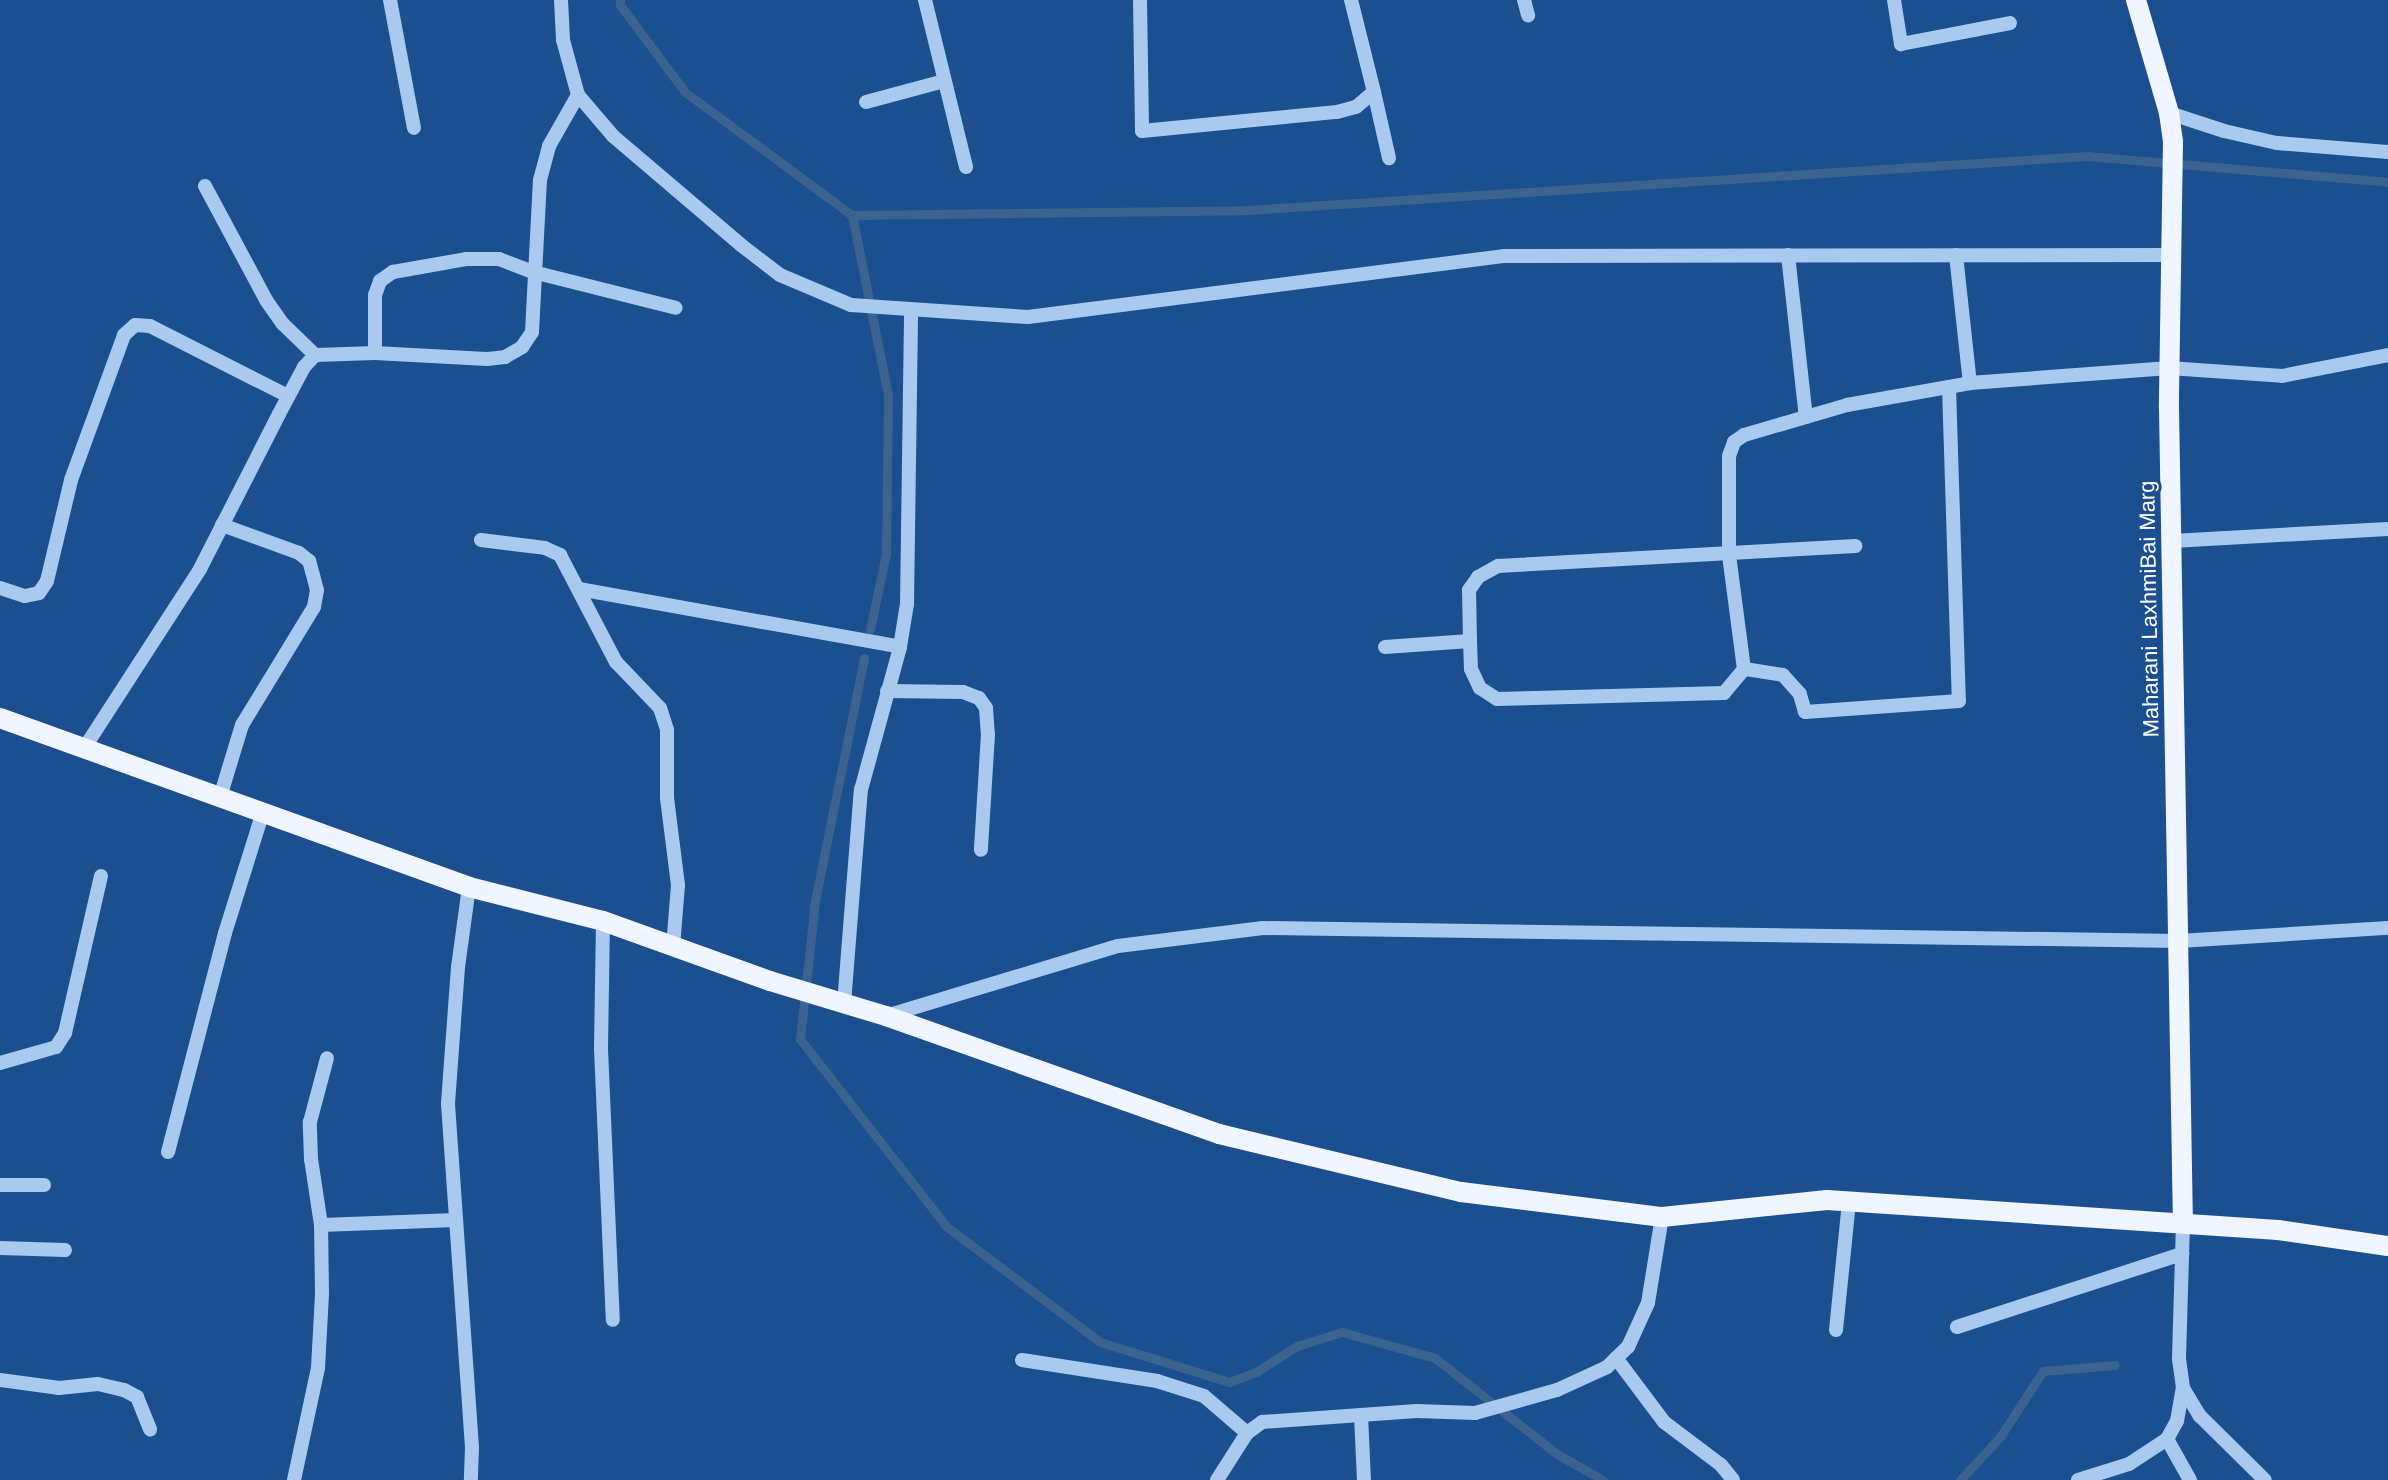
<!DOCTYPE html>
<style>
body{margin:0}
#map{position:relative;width:2388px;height:1480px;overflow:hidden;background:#1b4f8f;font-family:Arial,sans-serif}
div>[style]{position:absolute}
.stream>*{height:9px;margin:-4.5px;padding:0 4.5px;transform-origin:4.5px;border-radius:4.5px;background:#3c6290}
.minor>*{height:14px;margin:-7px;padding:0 7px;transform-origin:7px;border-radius:7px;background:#a9c9ee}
.major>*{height:20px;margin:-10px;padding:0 10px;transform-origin:10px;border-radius:10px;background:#f0f6ff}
span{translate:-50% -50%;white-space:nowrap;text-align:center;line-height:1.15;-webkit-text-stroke:6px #1b4f8f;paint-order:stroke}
.street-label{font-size:22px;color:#fff}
</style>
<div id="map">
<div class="stream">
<div style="left:620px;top:0;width:5px;rotate:90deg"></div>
<div style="left:620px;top:5px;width:109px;rotate:53.2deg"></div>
<div style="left:685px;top:92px;width:207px;rotate:36.4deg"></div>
<div style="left:852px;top:215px;width:395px;rotate:-0.7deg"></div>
<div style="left:1247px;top:210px;width:842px;rotate:-3.68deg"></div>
<div style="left:2087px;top:156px;width:302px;rotate:4.9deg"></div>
<div style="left:852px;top:215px;width:184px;rotate:78.7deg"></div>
<div style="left:888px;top:395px;width:159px;rotate:90.7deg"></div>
<div style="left:886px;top:554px;width:77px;rotate:102deg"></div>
<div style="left:864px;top:658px;width:248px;rotate:101.4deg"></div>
<div style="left:815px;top:901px;width:139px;rotate:96.2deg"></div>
<div style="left:800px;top:1039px;width:237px;rotate:52deg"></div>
<div style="left:946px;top:1226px;width:193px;rotate:37deg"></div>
<div style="left:1100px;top:1342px;width:135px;rotate:17.2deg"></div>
<div style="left:1229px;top:1382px;width:29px;rotate:-20deg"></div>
<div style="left:1256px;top:1372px;width:49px;rotate:-32.4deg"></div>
<div style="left:1297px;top:1346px;width:47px;rotate:-17.3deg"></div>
<div style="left:1342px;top:1332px;width:97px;rotate:15.6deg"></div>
<div style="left:1435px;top:1358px;width:155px;rotate:38.2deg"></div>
<div style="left:1557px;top:1454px;width:53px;rotate:29.5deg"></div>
<div style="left:1960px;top:1480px;width:59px;rotate:-47.1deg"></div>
<div style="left:2000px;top:1437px;width:79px;rotate:-56.9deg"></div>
<div style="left:2043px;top:1371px;width:72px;rotate:-4.8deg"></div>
</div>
<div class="minor">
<div style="left:390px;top:0;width:130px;rotate:79.4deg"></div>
<div style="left:561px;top:0;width:40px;rotate:87.1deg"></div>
<div style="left:563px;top:40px;width:57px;rotate:74.7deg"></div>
<div style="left:578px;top:95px;width:54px;rotate:49.5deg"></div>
<div style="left:613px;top:136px;width:168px;rotate:40.4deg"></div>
<div style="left:741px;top:245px;width:49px;rotate:37.6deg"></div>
<div style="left:780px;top:275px;width:77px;rotate:22.9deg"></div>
<div style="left:851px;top:305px;width:177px;rotate:3.9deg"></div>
<div style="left:1028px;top:317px;width:479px;rotate:-7.3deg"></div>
<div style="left:1503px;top:256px;width:671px;rotate:-0.09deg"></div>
<div style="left:925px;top:0;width:172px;rotate:76.2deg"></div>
<div style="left:1140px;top:0;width:131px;rotate:89.1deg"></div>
<div style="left:1142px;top:131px;width:196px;rotate:-5.6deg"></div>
<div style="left:1337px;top:112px;width:20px;rotate:-15deg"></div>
<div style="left:1356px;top:107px;width:23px;rotate:-40deg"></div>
<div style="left:1374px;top:92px;width:95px;rotate:-104deg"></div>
<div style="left:1524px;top:0;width:16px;rotate:75deg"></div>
<div style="left:1894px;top:0;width:45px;rotate:81deg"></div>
<div style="left:1901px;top:44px;width:111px;rotate:-10.9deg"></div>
<div style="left:1374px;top:92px;width:68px;rotate:77.2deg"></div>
<div style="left:866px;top:102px;width:81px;rotate:-15.1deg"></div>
<div style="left:2169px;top:113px;width:58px;rotate:18.1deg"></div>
<div style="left:2224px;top:131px;width:54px;rotate:12.8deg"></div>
<div style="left:2277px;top:143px;width:111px;rotate:4.6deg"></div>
<div style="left:205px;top:186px;width:129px;rotate:61.8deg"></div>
<div style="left:266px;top:300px;width:29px;rotate:55deg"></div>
<div style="left:283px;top:324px;width:45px;rotate:44.1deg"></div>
<div style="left:1788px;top:255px;width:163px;rotate:83.7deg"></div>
<div style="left:1956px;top:255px;width:129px;rotate:83.8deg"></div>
<div style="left:375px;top:353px;width:58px;rotate:-90deg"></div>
<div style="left:375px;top:295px;width:15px;rotate:-70deg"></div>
<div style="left:380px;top:281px;width:16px;rotate:-35deg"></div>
<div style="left:393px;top:272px;width:74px;rotate:-10.1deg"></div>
<div style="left:466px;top:259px;width:33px"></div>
<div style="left:499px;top:259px;width:36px;rotate:21deg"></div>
<div style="left:533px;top:272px;width:147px;rotate:14.1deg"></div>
<div style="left:1949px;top:387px;width:314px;rotate:88.2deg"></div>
<div style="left:1959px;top:701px;width:154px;rotate:175.9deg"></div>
<div style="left:1805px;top:712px;width:19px;rotate:-106deg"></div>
<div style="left:1800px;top:694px;width:25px;rotate:-132deg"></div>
<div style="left:1783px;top:675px;width:39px;rotate:-171deg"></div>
<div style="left:1744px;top:669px;width:115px;rotate:-97.5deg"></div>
<div style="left:1729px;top:555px;width:99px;rotate:-90deg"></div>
<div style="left:1729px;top:456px;width:15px;rotate:-70deg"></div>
<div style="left:1734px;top:442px;width:12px;rotate:-35deg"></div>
<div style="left:1744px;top:435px;width:107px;rotate:-16.2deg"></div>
<div style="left:1847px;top:405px;width:125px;rotate:-10.1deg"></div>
<div style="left:1970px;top:383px;width:200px;rotate:-4.3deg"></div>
<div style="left:2169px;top:368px;width:113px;rotate:4deg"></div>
<div style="left:2282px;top:376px;width:108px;rotate:-11.2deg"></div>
<div style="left:481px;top:540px;width:64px;rotate:7.1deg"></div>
<div style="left:545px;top:548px;width:17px;rotate:25deg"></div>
<div style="left:560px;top:555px;width:121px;rotate:62.4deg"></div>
<div style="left:616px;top:662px;width:64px;rotate:46.3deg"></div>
<div style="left:660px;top:708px;width:23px;rotate:72deg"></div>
<div style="left:667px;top:730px;width:68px;rotate:90deg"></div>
<div style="left:667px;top:798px;width:88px;rotate:82.8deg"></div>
<div style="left:678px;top:885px;width:62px;rotate:94.6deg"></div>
<div style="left:2172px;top:541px;width:216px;rotate:-3.2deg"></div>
<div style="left:0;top:588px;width:26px;rotate:18deg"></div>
<div style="left:25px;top:596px;width:14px;rotate:-12deg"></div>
<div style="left:39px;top:593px;width:14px;rotate:-56deg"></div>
<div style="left:47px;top:581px;width:104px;rotate:-76.6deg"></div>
<div style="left:71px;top:480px;width:154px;rotate:-69.9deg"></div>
<div style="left:124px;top:335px;width:15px;rotate:-42deg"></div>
<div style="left:135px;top:325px;width:15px;rotate:4deg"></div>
<div style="left:150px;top:326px;width:155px;rotate:26.9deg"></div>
<div style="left:579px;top:589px;width:326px;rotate:10.2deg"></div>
<div style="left:1470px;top:641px;width:28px;rotate:88deg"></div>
<div style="left:1471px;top:669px;width:21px;rotate:65deg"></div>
<div style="left:1480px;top:688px;width:20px;rotate:33deg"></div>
<div style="left:1497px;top:699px;width:227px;rotate:-1.5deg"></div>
<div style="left:1724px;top:693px;width:31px;rotate:-50deg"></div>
<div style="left:1385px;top:647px;width:85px;rotate:-4deg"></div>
<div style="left:1470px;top:641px;width:51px;rotate:-91.1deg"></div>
<div style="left:1469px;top:590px;width:16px;rotate:-55deg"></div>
<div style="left:1478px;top:577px;width:23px;rotate:-29deg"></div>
<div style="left:1498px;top:566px;width:358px;rotate:-3.2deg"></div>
<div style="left:887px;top:691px;width:76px;rotate:0.8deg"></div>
<div style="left:963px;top:692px;width:17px;rotate:21deg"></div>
<div style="left:979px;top:698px;width:12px;rotate:55deg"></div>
<div style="left:986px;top:708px;width:26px;rotate:86deg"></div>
<div style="left:988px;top:734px;width:116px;rotate:93.5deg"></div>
<div style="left:85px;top:747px;width:212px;rotate:-57.1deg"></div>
<div style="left:200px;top:569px;width:174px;rotate:-63deg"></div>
<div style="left:279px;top:414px;width:53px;rotate:-62deg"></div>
<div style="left:304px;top:367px;width:16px;rotate:-47deg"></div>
<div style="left:315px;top:355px;width:60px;rotate:-1.9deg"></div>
<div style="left:375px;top:353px;width:112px;rotate:3.1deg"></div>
<div style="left:487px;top:359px;width:18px;rotate:-6deg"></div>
<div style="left:505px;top:357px;width:20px;rotate:-30deg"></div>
<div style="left:522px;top:347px;width:18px;rotate:-56deg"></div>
<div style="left:532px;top:332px;width:152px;rotate:-87deg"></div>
<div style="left:540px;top:180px;width:35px;rotate:-75deg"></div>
<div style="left:549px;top:146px;width:59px;rotate:-60.4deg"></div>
<div style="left:221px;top:794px;width:72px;rotate:-73.1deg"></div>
<div style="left:242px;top:725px;width:138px;rotate:-58.6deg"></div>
<div style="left:314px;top:607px;width:17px;rotate:-80deg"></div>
<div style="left:317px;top:590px;width:30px;rotate:-105deg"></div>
<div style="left:309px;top:561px;width:13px;rotate:-141deg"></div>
<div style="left:299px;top:553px;width:82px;rotate:-160deg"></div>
<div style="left:469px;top:887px;width:81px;rotate:97.8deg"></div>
<div style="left:458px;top:967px;width:137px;rotate:94.2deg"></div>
<div style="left:448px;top:1104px;width:344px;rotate:86deg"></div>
<div style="left:472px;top:1447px;width:33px;rotate:92deg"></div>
<div style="left:603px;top:921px;width:128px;rotate:90.9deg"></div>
<div style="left:601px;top:1049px;width:271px;rotate:87.5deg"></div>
<div style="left:844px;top:1004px;width:215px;rotate:-85.5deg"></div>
<div style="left:861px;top:790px;width:148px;rotate:-74.7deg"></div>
<div style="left:900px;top:647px;width:44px;rotate:-80.8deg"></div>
<div style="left:907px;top:604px;width:293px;rotate:-89.2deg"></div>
<div style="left:886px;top:1016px;width:242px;rotate:-16.8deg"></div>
<div style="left:1118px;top:946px;width:146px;rotate:-7.1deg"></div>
<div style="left:1263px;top:928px;width:916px;rotate:0.81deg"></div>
<div style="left:2179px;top:941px;width:209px;rotate:-3.6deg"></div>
<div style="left:0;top:1063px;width:58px;rotate:-15.9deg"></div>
<div style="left:56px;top:1047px;width:17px;rotate:-57deg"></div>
<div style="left:65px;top:1033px;width:161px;rotate:-77.1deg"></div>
<div style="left:168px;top:1152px;width:226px;rotate:-75.4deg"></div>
<div style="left:225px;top:933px;width:127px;rotate:-72.6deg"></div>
<div style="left:0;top:1185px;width:44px"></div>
<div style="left:2183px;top:1223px;width:136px;rotate:91.7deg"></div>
<div style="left:2179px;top:1359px;width:29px;rotate:82deg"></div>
<div style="left:2183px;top:1388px;width:33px;rotate:59deg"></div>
<div style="left:2200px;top:1416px;width:91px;rotate:44.6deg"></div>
<div style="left:321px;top:1225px;width:67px;rotate:-98.6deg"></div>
<div style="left:311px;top:1159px;width:37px;rotate:-92deg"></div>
<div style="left:310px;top:1122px;width:66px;rotate:-75.1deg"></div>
<div style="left:0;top:1248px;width:65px;rotate:1.8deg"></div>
<div style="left:1957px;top:1327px;width:237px;rotate:-18deg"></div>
<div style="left:1836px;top:1330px;width:129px;rotate:-84.2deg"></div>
<div style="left:1616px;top:1358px;width:80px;rotate:53.1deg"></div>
<div style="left:1664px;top:1422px;width:71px;rotate:37deg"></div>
<div style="left:1721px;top:1465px;width:19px;rotate:51deg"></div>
<div style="left:1022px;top:1360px;width:137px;rotate:8.8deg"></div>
<div style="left:1157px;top:1381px;width:49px;rotate:17.7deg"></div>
<div style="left:1204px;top:1396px;width:57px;rotate:40.7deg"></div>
<div style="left:0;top:1380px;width:60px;rotate:7.7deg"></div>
<div style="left:59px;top:1388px;width:39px;rotate:-6deg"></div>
<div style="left:98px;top:1384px;width:27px;rotate:13deg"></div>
<div style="left:124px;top:1390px;width:15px;rotate:28deg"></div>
<div style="left:137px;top:1397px;width:35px;rotate:68deg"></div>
<div style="left:1361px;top:1415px;width:65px;rotate:87.4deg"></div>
<div style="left:2167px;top:1439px;width:47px;rotate:60.7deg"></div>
<div style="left:294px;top:1480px;width:115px;rotate:-77.9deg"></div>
<div style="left:318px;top:1368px;width:74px;rotate:-86.9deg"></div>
<div style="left:322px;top:1294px;width:69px;rotate:-90.8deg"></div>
<div style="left:321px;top:1225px;width:135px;rotate:-2.1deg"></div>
<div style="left:1217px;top:1480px;width:56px;rotate:-57.4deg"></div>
<div style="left:1247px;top:1433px;width:19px;rotate:-36deg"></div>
<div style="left:1262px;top:1422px;width:155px;rotate:-4.1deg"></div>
<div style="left:1417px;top:1411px;width:58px;rotate:2deg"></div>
<div style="left:1475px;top:1413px;width:85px;rotate:-15.7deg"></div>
<div style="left:1557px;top:1390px;width:55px;rotate:-24.7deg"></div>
<div style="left:1607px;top:1367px;width:29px;rotate:-44deg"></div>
<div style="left:1628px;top:1347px;width:48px;rotate:-65.6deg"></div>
<div style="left:1648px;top:1303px;width:87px;rotate:-80.8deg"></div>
<div style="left:2078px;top:1480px;width:53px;rotate:-17.4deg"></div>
<div style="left:2129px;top:1464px;width:45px;rotate:-33.3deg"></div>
<div style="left:2167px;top:1439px;width:21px;rotate:-61deg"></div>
<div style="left:2177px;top:1421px;width:34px;rotate:-80deg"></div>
</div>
<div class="major">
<div style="left:2136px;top:0;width:118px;rotate:73.7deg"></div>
<div style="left:2169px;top:113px;width:29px;rotate:82deg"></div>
<div style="left:2173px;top:142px;width:266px;rotate:90.9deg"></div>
<div style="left:2169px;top:408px;width:815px;rotate:89.02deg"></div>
<div style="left:0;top:718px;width:499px;rotate:19.8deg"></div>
<div style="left:469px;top:887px;width:138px;rotate:14.2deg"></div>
<div style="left:603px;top:921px;width:177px;rotate:19.8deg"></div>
<div style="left:770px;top:981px;width:121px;rotate:16.8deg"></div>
<div style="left:886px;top:1016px;width:353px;rotate:19.5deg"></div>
<div style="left:1219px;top:1134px;width:249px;rotate:13.5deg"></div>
<div style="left:1461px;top:1192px;width:203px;rotate:7.1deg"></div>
<div style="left:1662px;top:1217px;width:166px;rotate:-5.9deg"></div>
<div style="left:1827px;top:1200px;width:452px;rotate:3.8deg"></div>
<div style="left:2278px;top:1230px;width:111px;rotate:8.3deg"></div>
</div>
<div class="street-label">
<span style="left:2149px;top:609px;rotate:-91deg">Maharani LaxhmiBai Marg</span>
</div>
</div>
